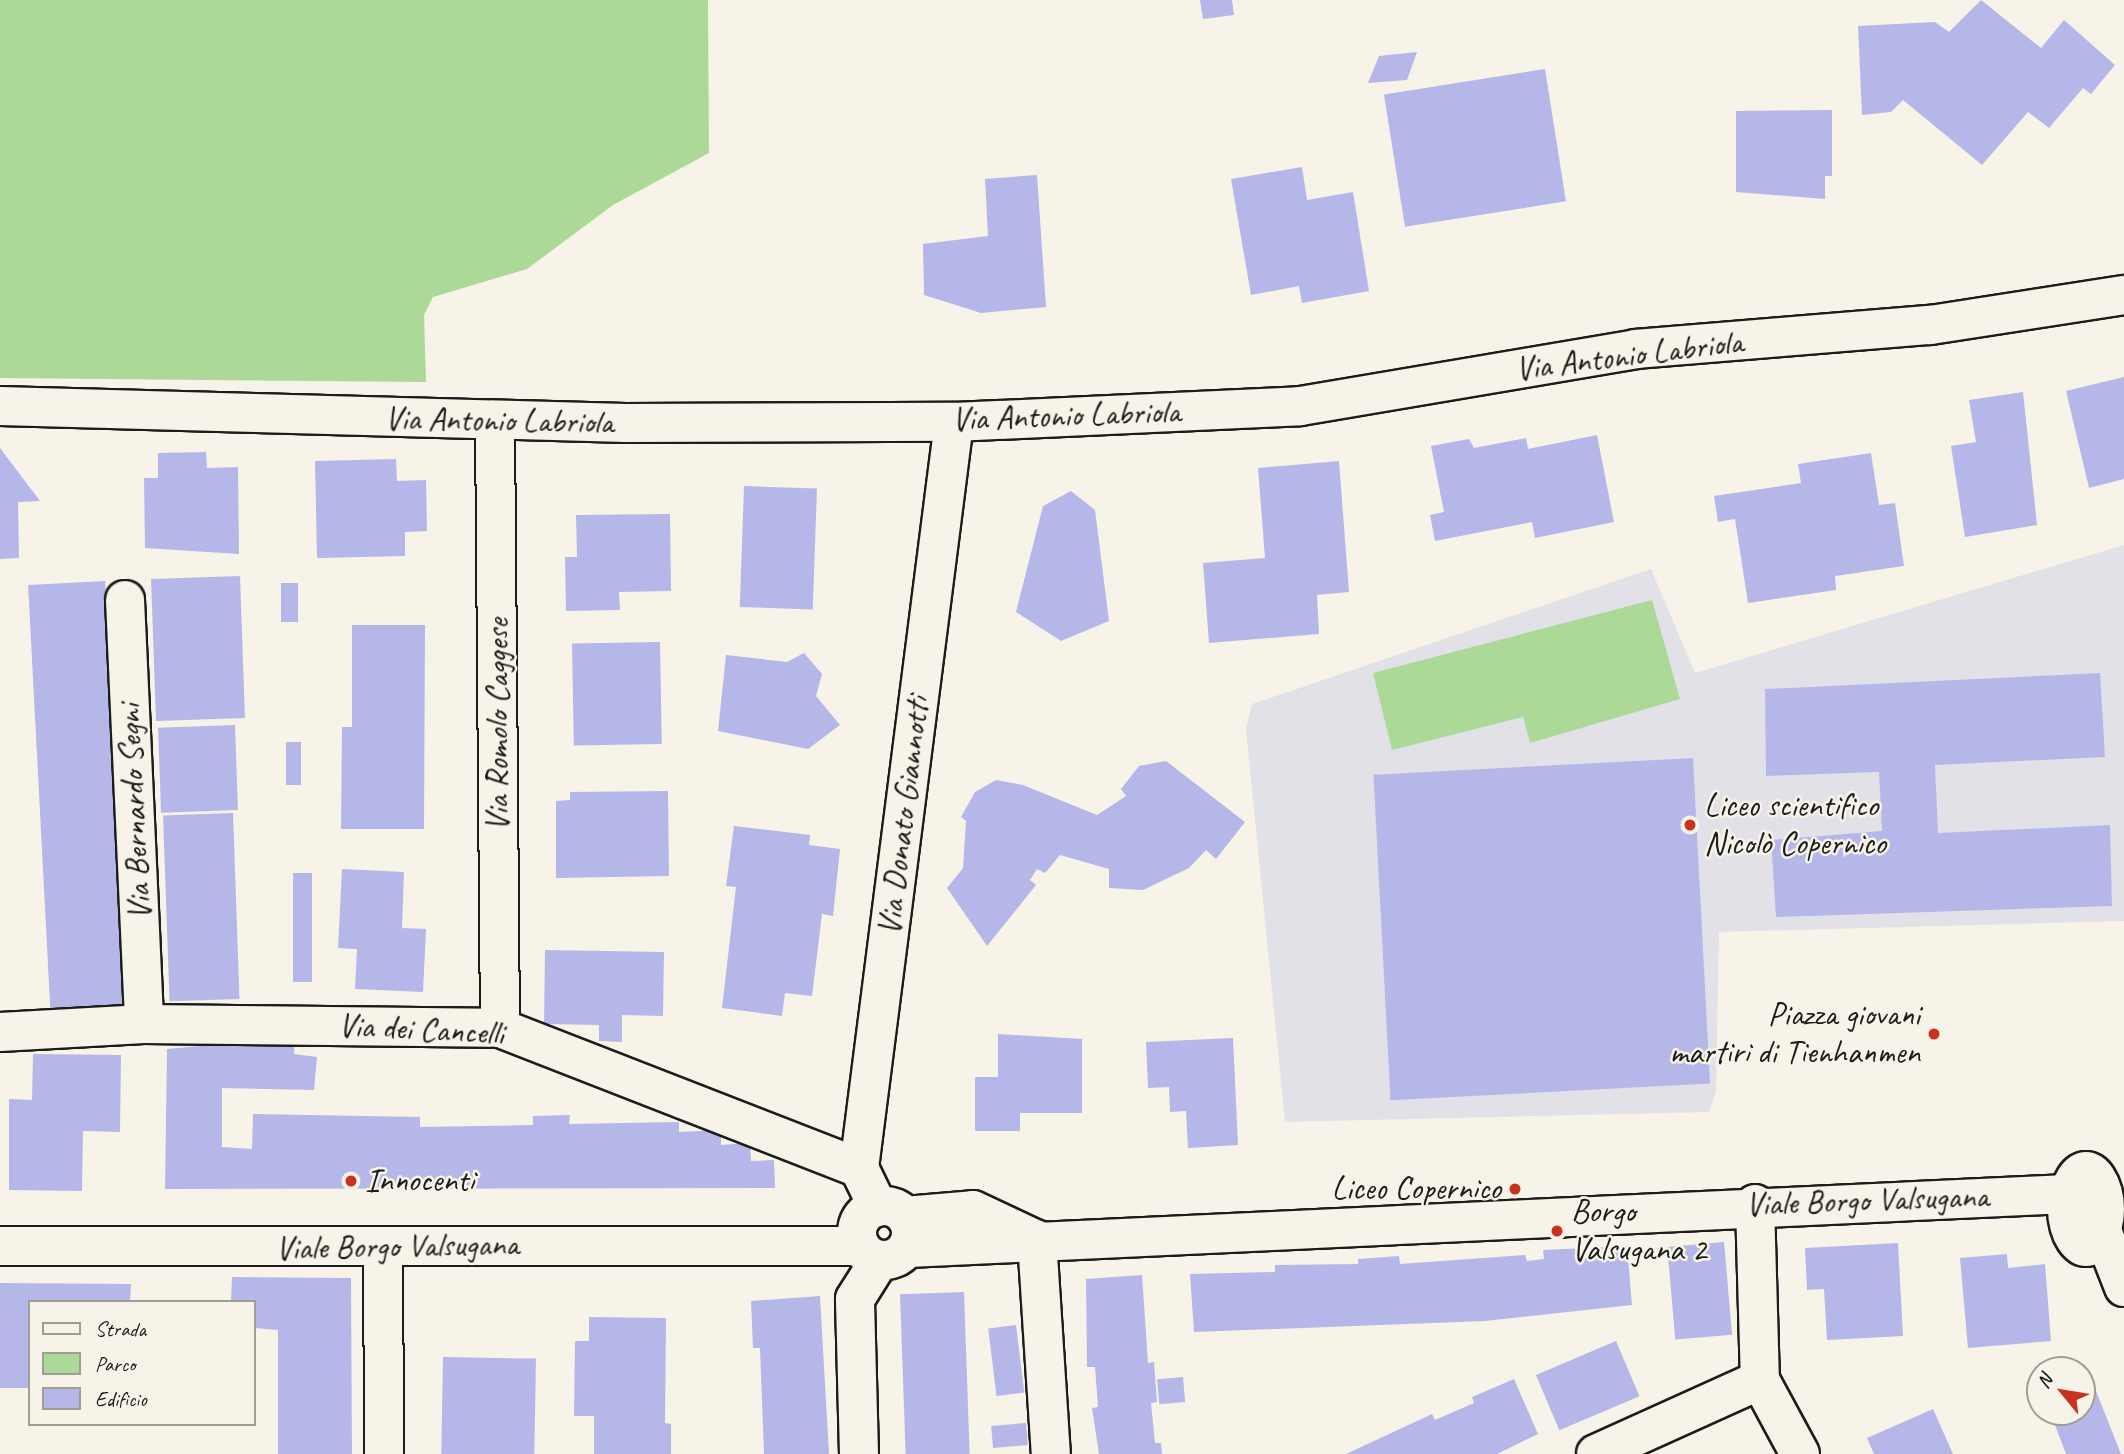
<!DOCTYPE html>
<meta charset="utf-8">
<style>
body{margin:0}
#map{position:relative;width:2124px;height:1454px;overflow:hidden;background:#f7f3e8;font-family:Caveat,sans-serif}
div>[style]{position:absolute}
.built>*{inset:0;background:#e3e1e8}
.green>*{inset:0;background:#acd998}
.building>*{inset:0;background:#b5b7e8;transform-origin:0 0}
.roads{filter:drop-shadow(2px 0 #1c1c1c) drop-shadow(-2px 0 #1c1c1c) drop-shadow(0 2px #1c1c1c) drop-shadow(0 -2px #1c1c1c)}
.minor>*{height:38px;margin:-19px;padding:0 19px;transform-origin:19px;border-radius:19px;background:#f7f3e8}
.secondary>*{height:38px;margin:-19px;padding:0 19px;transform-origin:19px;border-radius:19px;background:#f7f3e8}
.secondary>.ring{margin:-19px;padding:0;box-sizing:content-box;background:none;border:38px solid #f7f3e8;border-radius:50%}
.dots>*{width:19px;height:19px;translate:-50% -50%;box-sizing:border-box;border:4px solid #f7f3e8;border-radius:50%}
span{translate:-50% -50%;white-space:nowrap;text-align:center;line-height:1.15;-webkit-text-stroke:5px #f7f3e8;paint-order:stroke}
.street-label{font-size:33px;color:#1c1c1c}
.poi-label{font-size:33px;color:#1c1c1c}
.left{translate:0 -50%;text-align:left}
.right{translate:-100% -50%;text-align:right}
.legend{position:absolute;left:28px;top:1300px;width:228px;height:126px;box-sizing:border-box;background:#f7f3e8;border:2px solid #9f9d96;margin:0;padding:9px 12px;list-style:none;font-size:21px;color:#1c1c1c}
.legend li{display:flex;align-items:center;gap:14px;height:35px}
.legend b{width:35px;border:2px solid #9f9d96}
.north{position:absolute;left:2026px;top:1356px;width:70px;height:70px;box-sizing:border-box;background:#f7f3e8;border:2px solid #9f9d96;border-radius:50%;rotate:300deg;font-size:19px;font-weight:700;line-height:28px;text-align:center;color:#1c1c1c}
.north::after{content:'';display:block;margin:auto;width:24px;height:32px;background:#c8321e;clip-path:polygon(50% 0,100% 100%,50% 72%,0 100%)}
</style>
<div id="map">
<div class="built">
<div style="clip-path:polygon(2124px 545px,2124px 921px,1719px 932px,1716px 1092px,1709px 1112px,1285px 1122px,1246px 729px,1252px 704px,1651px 569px,1695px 673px)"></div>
</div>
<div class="green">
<div style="clip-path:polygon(0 0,708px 0,709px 153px,613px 205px,527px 269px,433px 297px,424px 315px,426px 382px,0 378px)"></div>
<div style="clip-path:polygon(1652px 600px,1680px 699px,1530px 743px,1523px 717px,1392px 750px,1373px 673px)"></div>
</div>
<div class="building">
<div style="clip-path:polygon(1200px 0,1232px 0,1234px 15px,1203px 19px)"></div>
<div style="clip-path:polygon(1981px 0,2041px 48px,2064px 20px,2115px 65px,2091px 94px,2083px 88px,2049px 128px,2028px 112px,1982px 165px,1903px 100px,1891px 112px,1862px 115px,1858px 26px,1935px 22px,1949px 32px)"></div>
<div style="clip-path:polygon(1417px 52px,1407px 80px,1368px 83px,1379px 56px)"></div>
<div style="left:1545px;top:69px;width:134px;height:163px;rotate:81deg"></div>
<div style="clip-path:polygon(1832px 110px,1832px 176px,1825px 176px,1825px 199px,1736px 192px,1736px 111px)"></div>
<div style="clip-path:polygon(1302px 167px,1307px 200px,1353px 192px,1369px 291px,1302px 303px,1299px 286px,1251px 295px,1231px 179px)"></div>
<div style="clip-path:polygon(1037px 175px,1046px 307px,981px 313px,924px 295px,923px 244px,988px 236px,985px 179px)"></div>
<div style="clip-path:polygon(2124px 377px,2124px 479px,2089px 488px,2066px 391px)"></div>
<div style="clip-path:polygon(2023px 392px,2037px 525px,1965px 537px,1951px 446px,1976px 442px,1969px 400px)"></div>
<div style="clip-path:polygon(1597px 435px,1614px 522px,1535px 538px,1532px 522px,1435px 541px,1430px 515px,1444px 512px,1431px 446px,1469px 439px,1474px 448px,1526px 438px,1528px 449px)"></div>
<div style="clip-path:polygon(0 448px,40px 501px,18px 502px,19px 558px,0 559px)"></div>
<div style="clip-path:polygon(206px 452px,207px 468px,238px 467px,239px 554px,145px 548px,144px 478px,158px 478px,158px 453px)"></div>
<div style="clip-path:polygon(1871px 453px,1879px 505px,1895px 503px,1904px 566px,1835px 576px,1836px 590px,1748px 603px,1735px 519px,1718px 522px,1714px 496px,1801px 483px,1798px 464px)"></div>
<div style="clip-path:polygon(396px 459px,397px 481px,426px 480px,427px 531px,405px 532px,405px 556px,317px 558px,315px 461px)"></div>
<div style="clip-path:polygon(1339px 461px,1349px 592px,1317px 595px,1319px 634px,1209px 643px,1203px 563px,1265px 558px,1258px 468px)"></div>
<div style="left:744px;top:486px;width:73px;height:121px;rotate:2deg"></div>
<div style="clip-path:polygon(1071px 491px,1095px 510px,1109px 621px,1061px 641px,1016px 612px,1043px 506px)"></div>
<div style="clip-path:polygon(670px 514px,671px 591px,619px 592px,620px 610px,566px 611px,565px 557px,577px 557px,576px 515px)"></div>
<div style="left:240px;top:576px;width:142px;height:89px;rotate:88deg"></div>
<div style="left:105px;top:581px;width:427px;height:77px;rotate:87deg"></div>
<div style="left:281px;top:583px;width:17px;height:39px"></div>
<div style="clip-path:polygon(352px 625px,425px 625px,424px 829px,341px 829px,342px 727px,352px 727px)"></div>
<div style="left:660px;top:642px;width:102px;height:88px;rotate:89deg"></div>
<div style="clip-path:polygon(804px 653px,822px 674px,816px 696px,840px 725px,808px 749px,718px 731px,726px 655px,787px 662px)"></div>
<div style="clip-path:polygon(2100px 673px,2105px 757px,1935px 765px,1938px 833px,2110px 825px,2112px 906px,1776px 917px,1771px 840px,1882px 831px,1879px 772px,1766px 776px,1765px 689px)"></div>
<div style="left:235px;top:725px;width:85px;height:77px;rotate:88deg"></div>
<div style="left:286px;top:742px;width:15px;height:43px"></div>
<div style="left:1693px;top:758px;width:326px;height:320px;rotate:87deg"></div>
<div style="clip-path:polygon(1166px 761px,1245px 822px,1216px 859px,1206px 850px,1189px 868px,1143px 890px,1109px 888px,1109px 869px,1060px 855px,1045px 873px,1037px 869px,1030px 880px,1036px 885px,987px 946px,947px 888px,963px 868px,966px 821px,961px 817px,975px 792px,996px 780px,1023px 785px,1097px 815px,1126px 796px,1121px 789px,1139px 766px)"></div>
<div style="clip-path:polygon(668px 791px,669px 876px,556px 878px,556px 801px,570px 800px,570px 792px)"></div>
<div style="left:233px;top:813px;width:186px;height:70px;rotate:88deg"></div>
<div style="clip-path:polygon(734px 826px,810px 835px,809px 845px,840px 849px,833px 916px,822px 914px,812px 996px,785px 993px,782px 1016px,722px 1008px,736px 887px,726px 886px)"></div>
<div style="clip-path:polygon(342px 869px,404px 872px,402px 928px,426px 929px,423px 992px,355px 989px,357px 949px,338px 948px)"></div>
<div style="left:293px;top:873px;width:19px;height:109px"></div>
<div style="clip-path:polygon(545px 950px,664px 952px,663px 1016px,622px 1015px,622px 1042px,599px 1041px,599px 1025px,544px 1024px)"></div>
<div style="clip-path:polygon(998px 1034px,1082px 1039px,1082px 1113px,1020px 1113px,1020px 1131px,975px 1131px,975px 1077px,998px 1077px)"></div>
<div style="clip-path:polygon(295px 1037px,294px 1054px,317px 1057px,314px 1090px,222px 1088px,222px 1147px,252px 1149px,253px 1114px,420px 1117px,420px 1127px,533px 1125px,533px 1116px,570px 1115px,569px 1124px,679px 1122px,679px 1132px,721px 1130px,721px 1145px,750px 1143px,751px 1161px,774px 1160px,775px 1188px,165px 1189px,167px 1049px)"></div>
<div style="clip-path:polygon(1233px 1038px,1238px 1145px,1188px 1148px,1186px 1111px,1170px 1112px,1169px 1087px,1148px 1088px,1146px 1042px)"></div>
<div style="clip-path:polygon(33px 1054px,121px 1055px,120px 1132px,83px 1131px,82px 1191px,9px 1190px,9px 1099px,32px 1100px)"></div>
<div style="left:1724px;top:1242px;width:93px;height:57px;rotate:85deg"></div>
<div style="clip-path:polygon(1898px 1243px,1903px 1336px,1827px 1340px,1824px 1289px,1807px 1290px,1805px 1248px)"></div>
<div style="clip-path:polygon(1627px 1246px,1632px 1305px,1485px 1321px,1194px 1332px,1190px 1274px,1275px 1272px,1275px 1265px,1358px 1264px,1358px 1259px,1399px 1256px,1400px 1264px,1525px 1255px,1527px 1261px,1544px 1259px,1543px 1250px)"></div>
<div style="clip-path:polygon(2007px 1254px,2008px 1268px,2045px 1264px,2051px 1341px,1968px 1348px,1960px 1258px)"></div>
<div style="clip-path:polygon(1142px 1275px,1148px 1363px,1154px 1362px,1157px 1402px,1151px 1403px,1155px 1443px,1161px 1443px,1162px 1454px,1099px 1454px,1092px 1408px,1098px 1407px,1095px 1367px,1087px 1367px,1086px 1279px)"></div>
<div style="clip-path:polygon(232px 1277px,351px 1278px,352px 1454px,278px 1454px,278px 1330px,254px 1328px,254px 1302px,231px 1302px)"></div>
<div style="clip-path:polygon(0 1283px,131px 1284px,130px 1302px,30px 1302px,30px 1388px,0 1388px)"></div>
<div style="left:964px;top:1292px;width:162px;height:64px;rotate:88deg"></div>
<div style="clip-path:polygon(820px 1296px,829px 1454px,764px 1454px,760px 1348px,753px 1348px,751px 1301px)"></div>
<div style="clip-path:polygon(589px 1317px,666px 1318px,665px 1423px,671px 1424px,671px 1454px,594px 1454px,594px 1416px,574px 1416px,575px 1341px,589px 1341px)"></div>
<div style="left:1016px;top:1325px;width:68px;height:28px;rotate:83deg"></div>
<div style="left:1616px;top:1341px;width:60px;height:87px;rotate:67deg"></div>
<div style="left:443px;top:1357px;width:93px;height:97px;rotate:1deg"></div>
<div style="left:1183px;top:1377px;width:25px;height:26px;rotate:85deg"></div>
<div style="clip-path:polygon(1514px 1379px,1538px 1434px,1497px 1454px,1346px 1454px,1432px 1414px,1435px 1420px,1474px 1403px,1472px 1397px)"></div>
<div style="clip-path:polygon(2094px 1386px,2121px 1454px,2066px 1454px,2050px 1412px,2082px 1412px,2082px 1391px)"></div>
<div style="clip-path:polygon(1933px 1409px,1953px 1454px,1874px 1454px,1867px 1438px)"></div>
<div style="left:1026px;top:1423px;width:22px;height:35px;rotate:85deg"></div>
</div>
<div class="roads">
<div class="minor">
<div style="left:0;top:406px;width:626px;rotate:1.56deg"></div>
<div style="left:626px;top:423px;width:328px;rotate:-0.2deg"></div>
<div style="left:954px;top:422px;width:346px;rotate:-2.6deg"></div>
<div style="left:1300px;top:406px;width:341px;rotate:-9.6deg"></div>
<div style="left:1636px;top:349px;width:295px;rotate:-4.7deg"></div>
<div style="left:1930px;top:325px;width:196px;rotate:-8.8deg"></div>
<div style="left:495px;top:422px;width:606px;rotate:89.53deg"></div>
<div style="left:125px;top:600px;width:424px;rotate:87.4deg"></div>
<div style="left:0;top:1032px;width:144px;rotate:-3.2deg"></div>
<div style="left:144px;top:1024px;width:356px;rotate:0.6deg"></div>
<div style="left:500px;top:1028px;width:385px;rotate:21.3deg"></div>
<div style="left:1755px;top:1204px;width:176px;rotate:88.4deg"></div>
<div style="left:1760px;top:1380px;width:84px;rotate:61.6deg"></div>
<div style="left:2092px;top:1205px;width:88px;rotate:68.7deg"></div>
<div style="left:878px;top:1207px;width:43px;rotate:-116deg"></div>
<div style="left:859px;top:1168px;width:752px;rotate:-82.74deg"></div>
<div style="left:1037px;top:1240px;width:214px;rotate:86.3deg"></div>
<div style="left:383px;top:1247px;width:207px;rotate:89.7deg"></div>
<div style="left:859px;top:1454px;width:155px;rotate:-91.5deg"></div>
<div style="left:855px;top:1299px;width:45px;rotate:-57.7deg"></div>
<div style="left:1596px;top:1454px;width:180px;rotate:-24.3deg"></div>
</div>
<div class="secondary">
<div class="ring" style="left:2067px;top:1171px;width:-2px;height:-2px"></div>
<div class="ring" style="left:857px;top:1206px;width:16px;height:16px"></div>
<div style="left:905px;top:1216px;width:68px;rotate:-5deg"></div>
<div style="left:973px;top:1210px;width:71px;rotate:25.1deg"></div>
<div style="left:0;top:1246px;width:860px"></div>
<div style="left:908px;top:1248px;width:1161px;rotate:-2.67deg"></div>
</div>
</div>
<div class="dots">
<div style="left:1690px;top:825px;background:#c8321e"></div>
<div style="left:1934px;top:1034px;background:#c8321e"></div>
<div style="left:351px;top:1181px;background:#c8321e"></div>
<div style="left:1515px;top:1189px;background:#c8321e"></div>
<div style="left:1557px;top:1231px;background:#c8321e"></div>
</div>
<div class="street-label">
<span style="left:1629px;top:356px;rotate:-7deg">Via Antonio Labriola</span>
<span style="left:1066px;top:416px;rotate:-2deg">Via Antonio Labriola</span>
<span style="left:499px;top:421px;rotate:1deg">Via Antonio Labriola</span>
<span style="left:498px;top:725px;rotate:-90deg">Via Romolo Caggese</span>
<span style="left:135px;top:812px;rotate:-93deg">Via Bernardo Segni</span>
<span style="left:904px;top:816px;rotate:-83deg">Via Donato Giannotti</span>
<span style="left:421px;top:1030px;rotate:3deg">Via dei Cancelli</span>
<span style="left:1867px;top:1201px;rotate:-2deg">Viale Borgo Valsugana</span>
<span style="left:397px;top:1247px;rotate:-1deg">Viale Borgo Valsugana</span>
</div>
<div class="poi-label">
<span class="left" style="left:1704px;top:825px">Liceo scientifico<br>Nicolò Copernico</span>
<span class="right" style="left:1920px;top:1034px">Piazza giovani<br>martiri di Tienhanmen</span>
<span class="left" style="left:365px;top:1181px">Innocenti</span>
<span class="right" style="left:1501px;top:1189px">Liceo Copernico</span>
<span class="left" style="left:1571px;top:1231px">Borgo<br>Valsugana 2</span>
</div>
<ul class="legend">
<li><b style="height:9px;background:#f7f3e8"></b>Strada</li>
<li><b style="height:19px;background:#acd998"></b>Parco</li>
<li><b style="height:19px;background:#b5b7e8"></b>Edificio</li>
</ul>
<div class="north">N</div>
</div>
